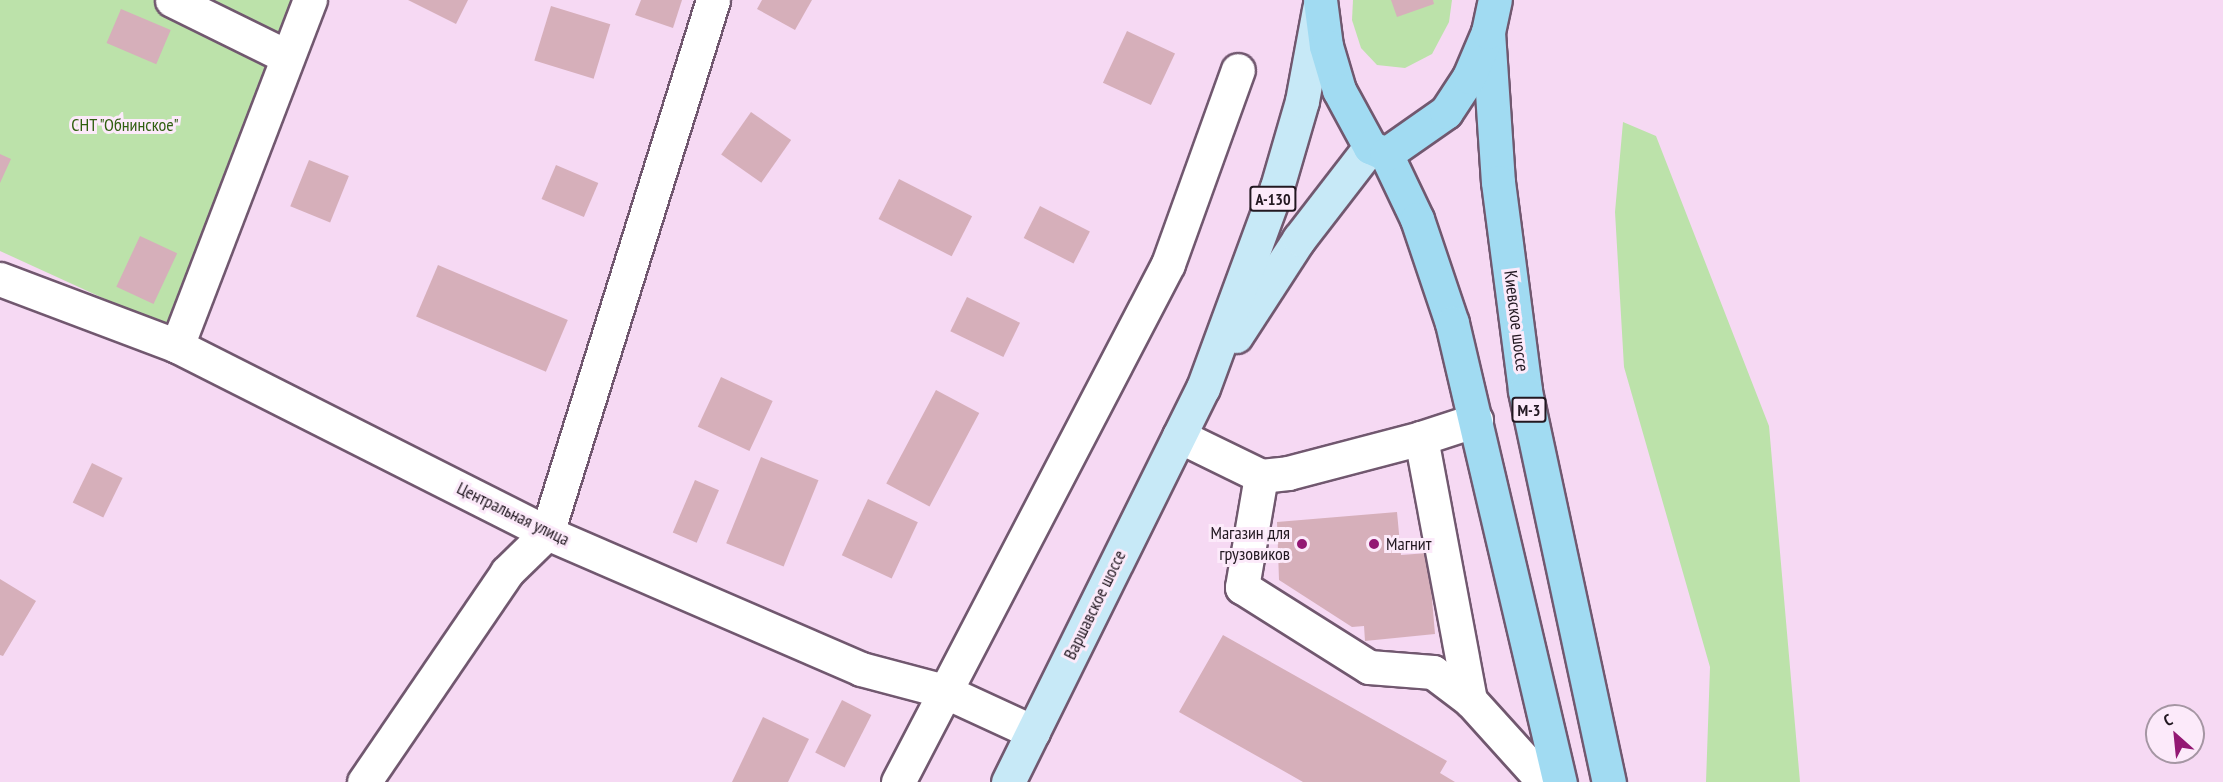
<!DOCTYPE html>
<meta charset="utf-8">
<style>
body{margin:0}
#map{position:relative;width:2223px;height:782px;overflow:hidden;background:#f6d9f3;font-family:"PT Sans Narrow",sans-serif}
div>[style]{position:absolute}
.green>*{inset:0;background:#bce2aa}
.building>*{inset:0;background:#d6afba;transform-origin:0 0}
.roads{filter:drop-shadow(2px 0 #71586f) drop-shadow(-2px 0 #71586f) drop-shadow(0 2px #71586f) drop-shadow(0 -2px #71586f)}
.minor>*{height:33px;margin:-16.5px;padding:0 16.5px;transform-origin:16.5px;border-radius:16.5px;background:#fff}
.major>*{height:33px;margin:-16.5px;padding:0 16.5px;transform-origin:16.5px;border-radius:16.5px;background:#c7e9f7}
.highway>*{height:33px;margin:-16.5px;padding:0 16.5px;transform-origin:16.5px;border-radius:16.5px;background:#a1dbf2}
.dots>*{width:16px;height:16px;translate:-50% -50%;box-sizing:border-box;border:3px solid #fceafa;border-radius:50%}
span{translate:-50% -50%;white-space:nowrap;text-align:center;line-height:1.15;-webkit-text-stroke:6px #fceafa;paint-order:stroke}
.shield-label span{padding:2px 4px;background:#fceafa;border:2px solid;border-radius:4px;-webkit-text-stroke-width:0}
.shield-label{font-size:16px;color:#221821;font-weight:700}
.park-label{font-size:18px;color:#305f10}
.street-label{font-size:18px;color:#221821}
.poi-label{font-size:18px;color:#221821}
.right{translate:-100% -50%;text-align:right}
.left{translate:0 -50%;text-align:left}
.north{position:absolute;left:2145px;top:704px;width:60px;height:60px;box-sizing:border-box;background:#fceafa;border:2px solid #a596a3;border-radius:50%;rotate:333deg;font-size:16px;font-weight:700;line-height:24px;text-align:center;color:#221821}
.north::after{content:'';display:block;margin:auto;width:21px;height:27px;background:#931873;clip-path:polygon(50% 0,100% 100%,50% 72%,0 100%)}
</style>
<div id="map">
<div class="green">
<div style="clip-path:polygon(0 0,309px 0,177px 332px,0 251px)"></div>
<div style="clip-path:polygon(1353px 0,1452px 0,1449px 22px,1432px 54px,1405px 68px,1377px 65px,1361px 48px,1352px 20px)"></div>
<div style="clip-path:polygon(1623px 122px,1656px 136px,1769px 426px,1800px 782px,1706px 782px,1710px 667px,1624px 367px,1615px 212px)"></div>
</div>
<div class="building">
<div style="clip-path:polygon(408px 0,468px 0,456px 24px)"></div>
<div style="clip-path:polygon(641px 0,682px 0,673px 28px,635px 15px)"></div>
<div style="clip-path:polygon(762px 0,812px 0,795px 30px,757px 9px)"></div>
<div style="clip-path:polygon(1391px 0,1433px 0,1434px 4px,1397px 17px)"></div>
<div style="left:551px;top:6px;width:62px;height:57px;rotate:17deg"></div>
<div style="left:121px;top:9px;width:54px;height:37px;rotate:23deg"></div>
<div style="left:1127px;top:31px;width:53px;height:57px;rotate:25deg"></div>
<div style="left:751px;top:112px;width:49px;height:52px;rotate:35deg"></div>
<div style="clip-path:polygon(0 154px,11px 159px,0 183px)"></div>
<div style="left:309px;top:160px;width:43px;height:50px;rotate:22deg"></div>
<div style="left:556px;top:165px;width:46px;height:37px;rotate:23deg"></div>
<div style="left:899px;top:179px;width:82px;height:45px;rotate:27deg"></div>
<div style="left:1040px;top:206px;width:56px;height:36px;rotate:27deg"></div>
<div style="left:140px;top:236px;width:41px;height:56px;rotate:25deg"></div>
<div style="left:438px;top:265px;width:141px;height:56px;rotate:23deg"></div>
<div style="left:967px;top:297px;width:59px;height:38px;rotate:26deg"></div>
<div style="left:721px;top:377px;width:57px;height:55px;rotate:25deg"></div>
<div style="left:936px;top:390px;width:49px;height:106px;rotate:28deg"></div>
<div style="left:761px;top:457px;width:62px;height:93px;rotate:22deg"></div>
<div style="left:92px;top:463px;width:34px;height:44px;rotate:26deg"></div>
<div style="left:695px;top:480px;width:26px;height:57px;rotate:23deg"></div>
<div style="left:868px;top:499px;width:55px;height:62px;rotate:25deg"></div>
<div style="clip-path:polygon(1397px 512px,1401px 555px,1428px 553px,1435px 634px,1365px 641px,1364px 626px,1352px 627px,1279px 580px,1277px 522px)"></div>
<div style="clip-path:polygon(0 579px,36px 601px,3px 656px,0 655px)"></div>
<div style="clip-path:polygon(1223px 635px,1447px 761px,1440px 773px,1455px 782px,1303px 782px,1179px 712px)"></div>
<div style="left:842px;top:700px;width:33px;height:59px;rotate:27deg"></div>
<div style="clip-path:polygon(763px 717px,809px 739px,788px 782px,732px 782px)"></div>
</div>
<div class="roads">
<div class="minor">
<div style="left:172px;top:0;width:127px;rotate:26.2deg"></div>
<div style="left:0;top:279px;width:189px;rotate:20.7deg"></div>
<div style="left:177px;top:346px;width:415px;rotate:26.8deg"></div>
<div style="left:547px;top:533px;width:342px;rotate:23.4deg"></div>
<div style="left:861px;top:669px;width:86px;rotate:14.8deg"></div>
<div style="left:944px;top:691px;width:98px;rotate:24.7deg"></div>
<div style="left:177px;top:346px;width:371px;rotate:-69deg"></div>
<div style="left:1179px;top:436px;width:91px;rotate:26deg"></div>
<div style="left:1261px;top:476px;width:27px;rotate:-6deg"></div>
<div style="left:1288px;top:473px;width:138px;rotate:-14.7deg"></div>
<div style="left:1421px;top:438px;width:58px;rotate:-18.1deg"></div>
<div style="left:1421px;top:438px;width:267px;rotate:79.4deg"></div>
<div style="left:1261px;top:476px;width:113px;rotate:99.7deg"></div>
<div style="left:1242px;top:587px;width:150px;rotate:32.2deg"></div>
<div style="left:1369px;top:667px;width:64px;rotate:4.5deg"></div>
<div style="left:1433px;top:672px;width:46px;rotate:37.1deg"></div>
<div style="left:1470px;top:700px;width:110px;rotate:47.9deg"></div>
<div style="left:364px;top:782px;width:254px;rotate:-55.7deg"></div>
<div style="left:507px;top:572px;width:56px;rotate:-44.3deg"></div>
<div style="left:547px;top:533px;width:558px;rotate:-72.7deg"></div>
<div style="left:898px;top:782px;width:584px;rotate:-62.47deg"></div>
<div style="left:1168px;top:264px;width:206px;rotate:-70.2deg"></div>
</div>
<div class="major">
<div style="left:1236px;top:336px;width:116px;rotate:-57deg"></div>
<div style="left:1299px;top:239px;width:116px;rotate:-52.3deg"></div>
<div style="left:1008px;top:782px;width:440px;rotate:-63.7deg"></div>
<div style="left:1203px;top:388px;width:214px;rotate:-69.8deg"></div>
<div style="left:1277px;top:187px;width:90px;rotate:-73.8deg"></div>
<div style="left:1302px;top:101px;width:94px;rotate:-79.5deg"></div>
</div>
<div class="highway">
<div style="left:1320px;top:0;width:46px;rotate:82.6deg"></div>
<div style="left:1326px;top:46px;width:46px;rotate:73.5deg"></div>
<div style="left:1339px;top:90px;width:65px;rotate:61.5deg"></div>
<div style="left:1370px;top:147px;width:17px;rotate:24deg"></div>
<div style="left:1488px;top:32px;width:150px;rotate:86.2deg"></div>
<div style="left:1498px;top:182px;width:211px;rotate:82.6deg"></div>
<div style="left:1525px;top:391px;width:400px;rotate:77.9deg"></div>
<div style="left:1386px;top:154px;width:72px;rotate:64.5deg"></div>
<div style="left:1417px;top:219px;width:110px;rotate:71.4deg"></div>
<div style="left:1452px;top:323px;width:472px;rotate:76.8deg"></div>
<div style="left:1386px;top:154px;width:73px;rotate:-35deg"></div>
<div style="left:1446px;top:112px;width:42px;rotate:-56.7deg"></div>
<div style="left:1469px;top:77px;width:49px;rotate:-67.1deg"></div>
<div style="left:1488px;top:32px;width:33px;rotate:-78deg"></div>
</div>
</div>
<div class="dots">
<div style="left:1302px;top:544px;background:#931873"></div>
<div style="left:1374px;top:544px;background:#931873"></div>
</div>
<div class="shield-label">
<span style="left:1273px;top:199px">А-130</span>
<span style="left:1529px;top:410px">М-3</span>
</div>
<div class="park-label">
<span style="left:125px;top:125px">СНТ "Обнинское"</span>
</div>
<div class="street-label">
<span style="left:1516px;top:321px;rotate:83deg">Киевское шоссе</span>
<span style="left:513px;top:514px;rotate:26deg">Центральная улица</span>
<span style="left:1095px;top:605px;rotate:-64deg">Варшавское шоссе</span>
</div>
<div class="poi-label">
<span class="right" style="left:1290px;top:544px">Магазин для<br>грузовиков</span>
<span class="left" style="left:1386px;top:544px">Магнит</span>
</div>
<div class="north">С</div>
</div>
